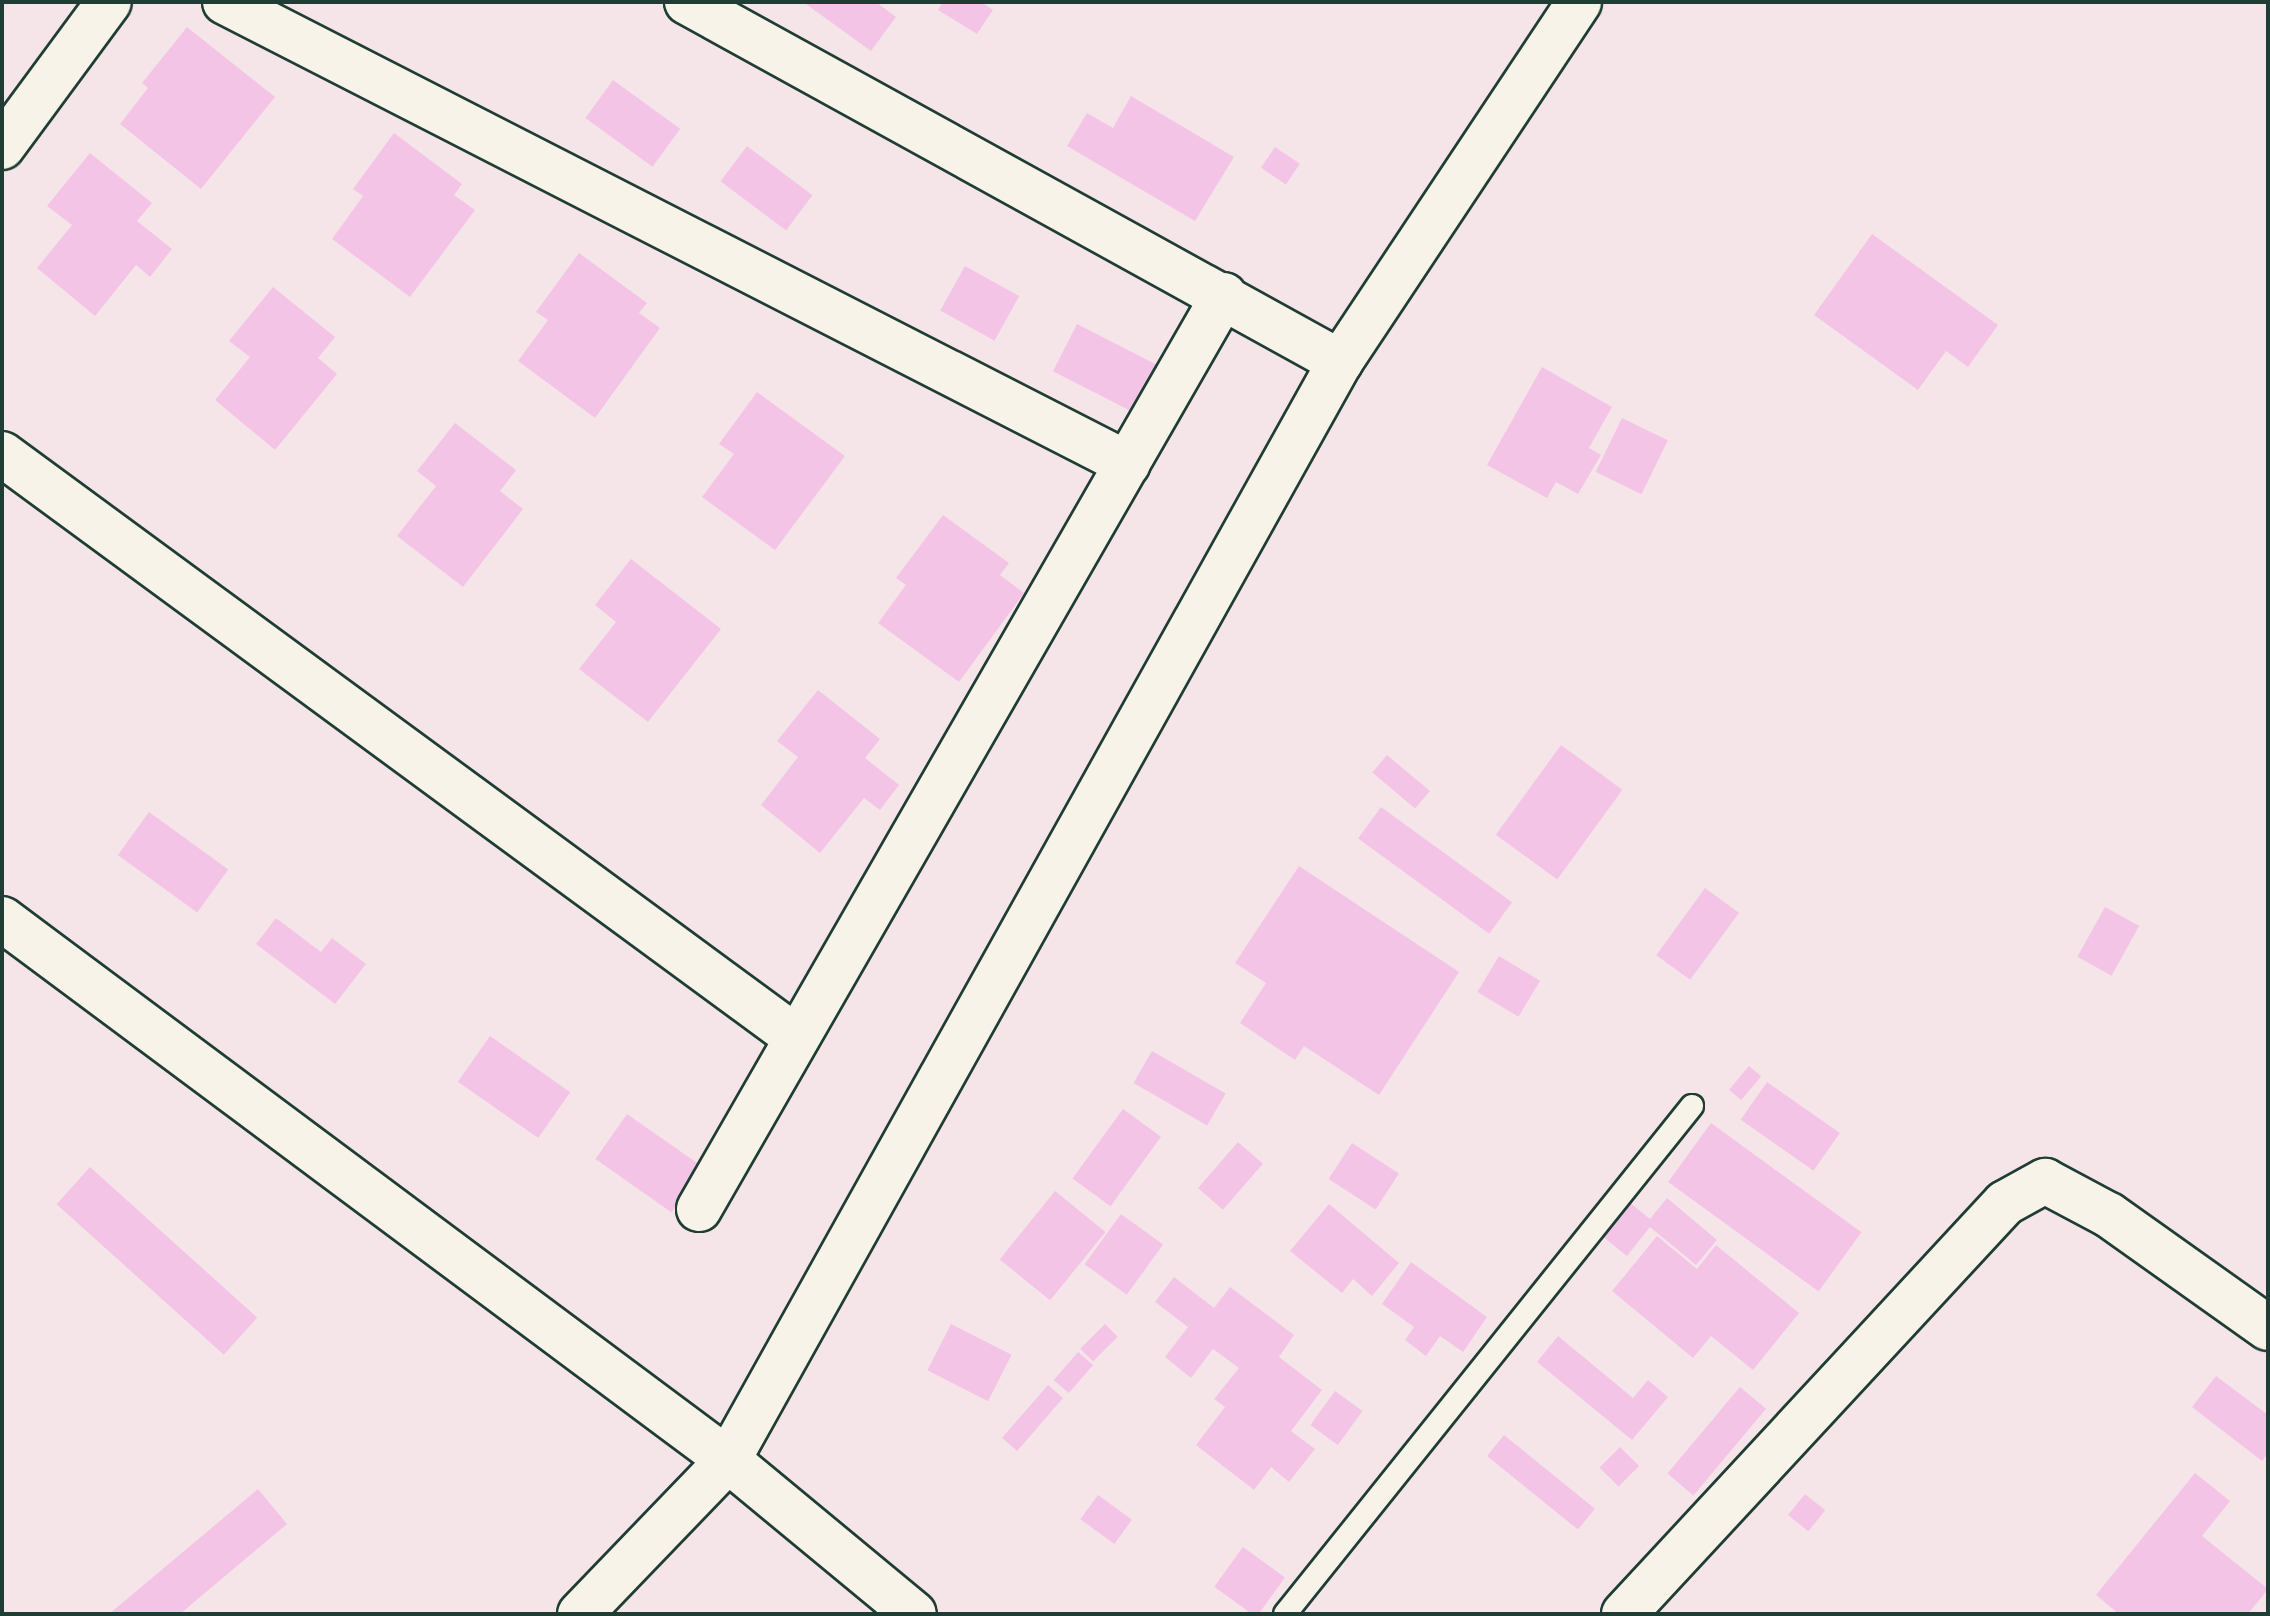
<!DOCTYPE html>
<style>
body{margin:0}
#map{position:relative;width:2270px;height:1616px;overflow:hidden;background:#f6e5e8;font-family:Pangolin,sans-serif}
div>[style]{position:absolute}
.building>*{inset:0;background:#f4c4e7;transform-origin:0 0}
.roads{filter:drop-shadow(2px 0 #1f3d34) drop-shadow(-2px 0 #1f3d34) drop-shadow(0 2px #1f3d34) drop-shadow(0 -2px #1f3d34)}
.lane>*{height:22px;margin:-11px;padding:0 11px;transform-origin:11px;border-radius:11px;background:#f7f3e8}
.street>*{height:44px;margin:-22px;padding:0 22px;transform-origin:22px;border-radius:22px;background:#f7f3e8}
span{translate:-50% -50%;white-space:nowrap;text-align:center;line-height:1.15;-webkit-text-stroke:6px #f7f3e8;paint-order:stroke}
.frame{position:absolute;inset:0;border:4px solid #1f3d34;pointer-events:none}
</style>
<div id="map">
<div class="building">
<div style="clip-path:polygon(803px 2px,876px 2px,896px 17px,871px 51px)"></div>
<div style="clip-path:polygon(943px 2px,981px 2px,993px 10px,977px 34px,938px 10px)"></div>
<div style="clip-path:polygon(187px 27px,275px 97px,201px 189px,120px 124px,148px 88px,142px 83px)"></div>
<div style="left:613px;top:80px;width:83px;height:47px;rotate:36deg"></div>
<div style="clip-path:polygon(1131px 96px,1234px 157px,1195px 221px,1067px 146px,1087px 113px,1113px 128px)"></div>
<div style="clip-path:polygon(394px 133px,462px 184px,454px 195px,475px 210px,410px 297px,332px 239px,363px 196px,353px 189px)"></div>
<div style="left:747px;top:146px;width:82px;height:44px;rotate:37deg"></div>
<div style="left:1275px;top:147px;width:30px;height:25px;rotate:34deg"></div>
<div style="clip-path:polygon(90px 153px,152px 203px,137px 221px,172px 249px,150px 277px,136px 265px,95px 316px,37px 268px,72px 225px,47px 206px)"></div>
<div style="clip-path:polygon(1872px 234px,1998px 325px,1968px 367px,1946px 351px,1918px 390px,1814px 315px)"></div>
<div style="clip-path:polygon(579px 253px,647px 303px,639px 313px,660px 328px,595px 418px,518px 361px,548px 320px,536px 312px)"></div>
<div style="left:965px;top:266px;width:62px;height:51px;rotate:29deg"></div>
<div style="clip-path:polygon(273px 287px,335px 337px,318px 358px,337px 374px,275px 450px,215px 400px,250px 357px,229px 341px)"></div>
<div style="left:1077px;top:324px;width:89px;height:53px;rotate:27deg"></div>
<div style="clip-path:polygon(1542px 367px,1612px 407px,1589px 448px,1601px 455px,1578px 494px,1556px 482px,1547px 498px,1487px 465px)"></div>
<div style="clip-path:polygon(757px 392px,845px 456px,775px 550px,702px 497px,734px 454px,719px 444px)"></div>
<div style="left:1622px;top:418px;width:51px;height:60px;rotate:26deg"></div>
<div style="clip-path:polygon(455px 423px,516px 470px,500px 491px,523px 509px,463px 587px,397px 536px,436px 486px,417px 471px)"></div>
<div style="clip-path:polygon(943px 515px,1009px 563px,1000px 575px,1024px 593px,959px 682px,878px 623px,906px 585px,896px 578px)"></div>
<div style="clip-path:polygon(631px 559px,721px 629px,648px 722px,579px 669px,616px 622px,595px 605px)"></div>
<div style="clip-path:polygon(818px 690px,880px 739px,865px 758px,899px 785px,880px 810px,864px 798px,820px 853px,761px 805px,798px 757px,777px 741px)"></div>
<div style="left:1561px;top:745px;width:76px;height:111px;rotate:36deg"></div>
<div style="left:1387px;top:755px;width:56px;height:23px;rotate:40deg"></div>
<div style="left:1381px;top:807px;width:162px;height:39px;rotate:36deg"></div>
<div style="left:149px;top:812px;width:98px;height:53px;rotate:36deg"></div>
<div style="clip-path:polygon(1299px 866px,1459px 972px,1379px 1095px,1304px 1046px,1295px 1060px,1240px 1023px,1266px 983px,1235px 963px)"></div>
<div style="left:1705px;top:888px;width:42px;height:83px;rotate:36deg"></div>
<div style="left:2105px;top:907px;width:39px;height:57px;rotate:29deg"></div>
<div style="clip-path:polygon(276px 918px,321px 952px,332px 938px,366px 964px,335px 1004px,256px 944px)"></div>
<div style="left:1499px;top:956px;width:48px;height:42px;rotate:31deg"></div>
<div style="left:490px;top:1036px;width:98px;height:56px;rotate:35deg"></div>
<div style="left:1152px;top:1051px;width:85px;height:37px;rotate:30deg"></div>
<div style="left:1749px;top:1066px;width:16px;height:31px;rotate:40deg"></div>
<div style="left:1767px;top:1082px;width:89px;height:46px;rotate:35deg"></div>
<div style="left:1123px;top:1109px;width:47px;height:86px;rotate:36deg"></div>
<div style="left:627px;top:1114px;width:93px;height:55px;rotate:35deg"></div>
<div style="left:1711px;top:1123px;width:186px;height:73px;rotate:36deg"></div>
<div style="left:1238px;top:1142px;width:33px;height:61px;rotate:41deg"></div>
<div style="left:1352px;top:1143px;width:56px;height:43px;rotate:33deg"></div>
<div style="left:90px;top:1167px;width:225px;height:50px;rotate:42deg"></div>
<div style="left:1055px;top:1191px;width:65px;height:88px;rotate:39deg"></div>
<div style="clip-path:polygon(1667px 1198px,1717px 1240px,1696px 1265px,1650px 1227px,1627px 1256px,1602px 1236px,1629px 1202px,1650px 1219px)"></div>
<div style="clip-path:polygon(1329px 1204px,1399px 1263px,1372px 1296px,1353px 1279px,1342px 1293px,1290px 1251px)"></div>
<div style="left:1121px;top:1214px;width:52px;height:62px;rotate:36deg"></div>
<div style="clip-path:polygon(1657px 1236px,1697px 1269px,1716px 1245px,1799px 1313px,1753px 1370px,1711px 1336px,1693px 1358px,1612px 1291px)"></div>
<div style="clip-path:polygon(1411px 1262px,1487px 1317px,1463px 1352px,1440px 1336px,1426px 1356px,1405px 1340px,1414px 1327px,1382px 1304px)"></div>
<div style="clip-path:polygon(1174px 1277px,1214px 1308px,1230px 1287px,1294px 1335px,1279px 1357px,1322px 1390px,1291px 1431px,1315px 1449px,1289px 1482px,1271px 1467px,1254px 1490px,1196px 1445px,1225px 1407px,1214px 1399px,1239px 1368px,1213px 1349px,1191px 1378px,1165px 1357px,1188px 1327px,1155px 1302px)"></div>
<div style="left:951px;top:1324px;width:68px;height:52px;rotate:27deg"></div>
<div style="left:1105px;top:1324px;width:18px;height:35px;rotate:45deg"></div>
<div style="clip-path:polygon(1558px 1336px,1633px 1398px,1648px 1380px,1668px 1397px,1632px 1440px,1537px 1362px)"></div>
<div style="left:1078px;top:1352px;width:20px;height:37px;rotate:41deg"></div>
<div style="clip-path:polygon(2216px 1376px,2268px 1415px,2268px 1453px,2262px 1461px,2192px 1407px)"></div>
<div style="left:1048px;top:1385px;width:20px;height:70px;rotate:41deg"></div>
<div style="left:1740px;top:1387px;width:34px;height:113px;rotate:40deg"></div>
<div style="left:1335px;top:1391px;width:34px;height:42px;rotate:36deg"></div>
<div style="left:1504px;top:1435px;width:117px;height:27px;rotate:39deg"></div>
<div style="left:1620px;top:1447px;width:27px;height:29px;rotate:45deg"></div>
<div style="clip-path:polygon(2195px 1473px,2230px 1501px,2202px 1536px,2268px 1589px,2248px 1614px,2119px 1614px,2096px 1595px)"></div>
<div style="clip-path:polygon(258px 1489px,287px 1524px,180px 1614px,109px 1614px)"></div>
<div style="left:1805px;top:1494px;width:26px;height:27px;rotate:39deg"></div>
<div style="left:1098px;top:1495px;width:42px;height:30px;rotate:36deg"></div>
<div style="left:1243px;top:1547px;width:52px;height:49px;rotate:36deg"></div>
</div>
<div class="roads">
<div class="lane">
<div style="left:1285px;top:1614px;width:651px;rotate:-51.3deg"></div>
</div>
<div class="street">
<div style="left:225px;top:2px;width:1014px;rotate:27.1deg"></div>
<div style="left:687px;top:2px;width:746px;rotate:28.87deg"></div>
<div style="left:2px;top:147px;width:180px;rotate:-53.6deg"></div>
<div style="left:2px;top:454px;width:986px;rotate:36.3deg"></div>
<div style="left:2px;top:919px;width:905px;rotate:36.69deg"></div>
<div style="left:728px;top:1460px;width:241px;rotate:39.6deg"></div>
<div style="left:699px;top:1209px;width:1054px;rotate:-60.13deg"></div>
<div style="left:580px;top:1614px;width:214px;rotate:-46.1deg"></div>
<div style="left:728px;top:1460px;width:1257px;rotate:-60.87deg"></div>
<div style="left:1340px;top:362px;width:432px;rotate:-56.4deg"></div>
<div style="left:1624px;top:1614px;width:560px;rotate:-47.17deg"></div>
<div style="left:2005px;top:1203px;width:46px;rotate:-28.8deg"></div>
<div style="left:2045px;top:1181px;width:72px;rotate:28deg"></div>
<div style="left:2109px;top:1215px;width:195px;rotate:35.4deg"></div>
</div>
</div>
<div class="frame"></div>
</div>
